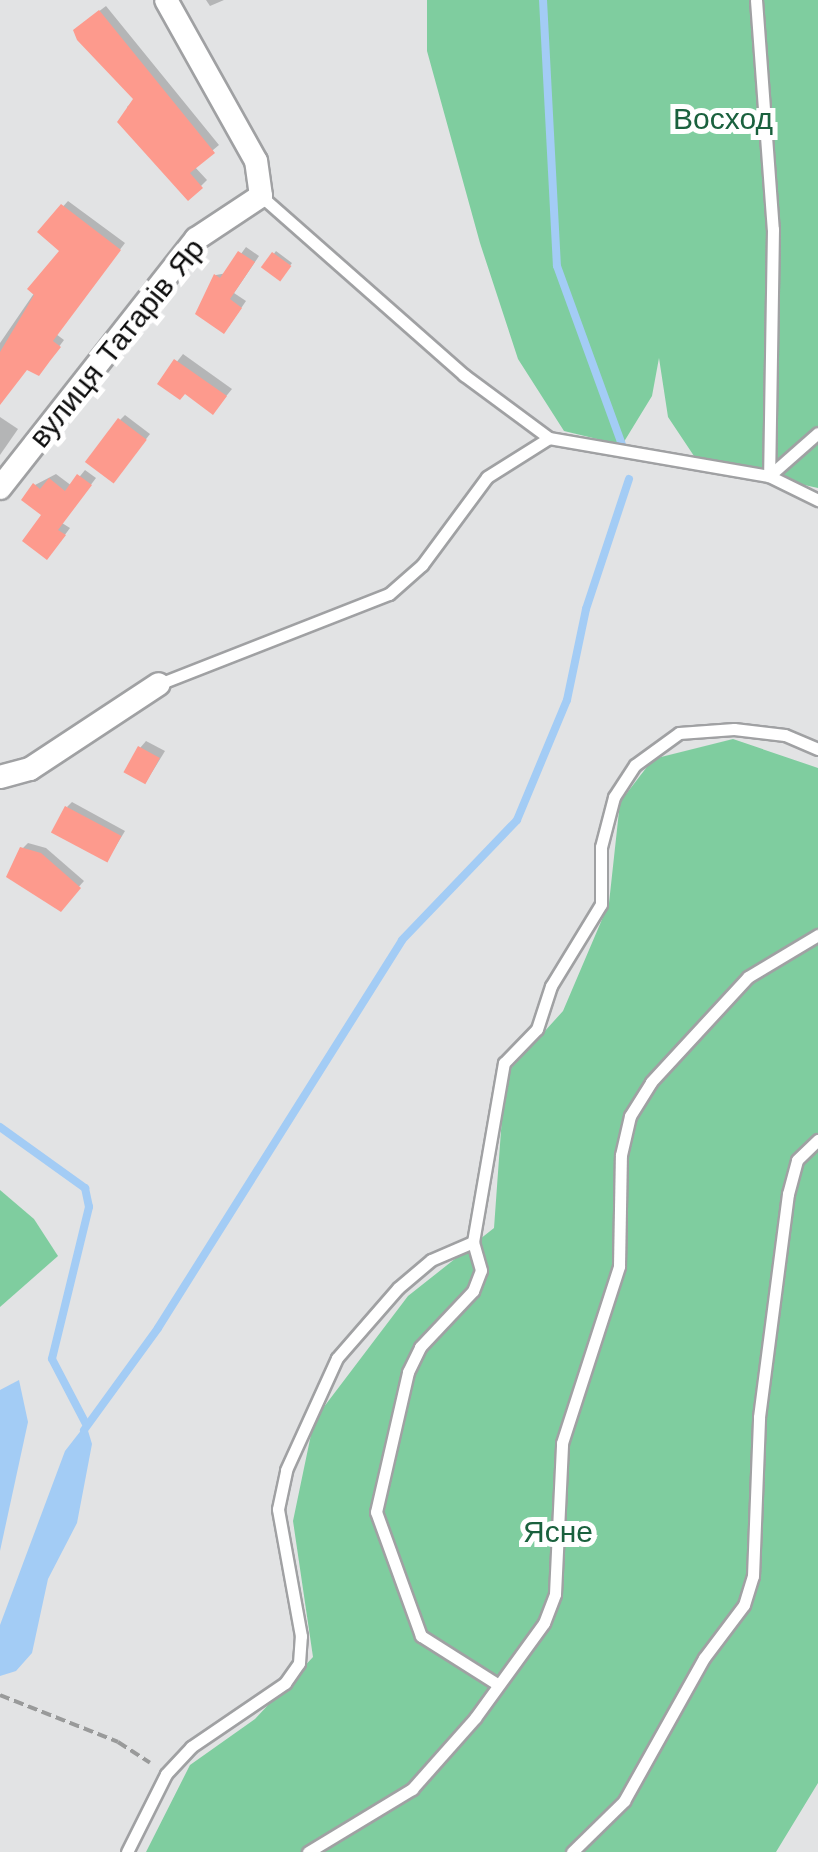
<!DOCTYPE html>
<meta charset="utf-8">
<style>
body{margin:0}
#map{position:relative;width:818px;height:1852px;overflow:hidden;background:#e2e3e4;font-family:"Work Sans",sans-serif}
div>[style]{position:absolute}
.green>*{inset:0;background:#7fcd9f}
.water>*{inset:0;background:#a3ccf5}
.shadow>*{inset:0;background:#0003;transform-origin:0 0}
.stream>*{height:8px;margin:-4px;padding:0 4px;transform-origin:4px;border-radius:4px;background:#a3ccf5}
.building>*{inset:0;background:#fd9a8d;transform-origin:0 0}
.path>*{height:4px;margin-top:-2px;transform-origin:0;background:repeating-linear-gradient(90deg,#999a9a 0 10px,transparent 0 15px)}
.roads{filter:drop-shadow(2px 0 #a0a1a3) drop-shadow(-2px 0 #a0a1a3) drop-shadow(0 2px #a0a1a3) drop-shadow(0 -2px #a0a1a3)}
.lane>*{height:11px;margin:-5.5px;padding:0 5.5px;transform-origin:5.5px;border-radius:5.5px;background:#fff}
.street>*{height:22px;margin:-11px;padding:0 11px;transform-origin:11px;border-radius:11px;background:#fff}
span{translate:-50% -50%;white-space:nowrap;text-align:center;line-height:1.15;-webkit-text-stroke:10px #fff;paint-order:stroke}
.park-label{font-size:30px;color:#1a613e}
.street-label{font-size:30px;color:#0c0c0c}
</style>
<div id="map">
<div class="green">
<div style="clip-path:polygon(427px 0,818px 0,818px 488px,698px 462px,668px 417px,659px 358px,652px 396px,622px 445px,564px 431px,518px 359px,480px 243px,427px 51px)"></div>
<div style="clip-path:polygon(733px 739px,818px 768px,818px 1783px,776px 1852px,146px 1852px,190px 1765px,255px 1719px,313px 1657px,293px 1521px,314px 1420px,408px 1296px,494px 1228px,505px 1075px,563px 1011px,609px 903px,620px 802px,653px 759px)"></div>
<div style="clip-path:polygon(0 1190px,34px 1219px,58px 1256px,0 1307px)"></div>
</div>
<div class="water">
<div style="clip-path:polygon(19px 1380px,28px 1422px,0 1551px,0 1390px)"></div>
<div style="clip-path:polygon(86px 1424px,92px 1444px,77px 1523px,48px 1579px,32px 1653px,16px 1671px,0 1676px,0 1625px,65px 1451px)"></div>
</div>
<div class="shadow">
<div style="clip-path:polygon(206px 0,224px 0,210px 6px)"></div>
<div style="clip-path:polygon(106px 6px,219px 145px,194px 166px,207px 180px,189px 198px,127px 107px,136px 99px,82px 24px)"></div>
<div style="clip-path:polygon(68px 201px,125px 243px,56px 334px,64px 340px,55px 352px,28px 367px,0 403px,0 343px,63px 251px,40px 232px)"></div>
<div style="clip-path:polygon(246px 247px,259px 256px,234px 293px,246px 301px,229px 326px,198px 314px,216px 275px,227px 273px)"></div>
<div style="left:276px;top:251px;width:20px;height:19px;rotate:37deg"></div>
<div style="clip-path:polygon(183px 354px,232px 389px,219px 405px,160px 383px)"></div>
<div style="clip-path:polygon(125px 415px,150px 434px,118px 475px,120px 420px)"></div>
<div style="clip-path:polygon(0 417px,18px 429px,0 455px)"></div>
<div style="clip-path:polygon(85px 470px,96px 478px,62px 523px,70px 528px,53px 551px,35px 485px,56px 474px,72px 486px)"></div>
<div style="clip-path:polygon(146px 741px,165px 751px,146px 782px,140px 748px)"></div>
<div style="clip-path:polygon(72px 802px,125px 831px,108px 859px,67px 807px)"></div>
<div style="clip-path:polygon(28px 843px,46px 848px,84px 881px,60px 908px,22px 849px)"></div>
</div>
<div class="stream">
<div style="left:543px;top:0;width:266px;rotate:87deg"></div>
<div style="left:557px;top:266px;width:190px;rotate:70deg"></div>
<div style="left:0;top:1127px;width:105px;rotate:35.7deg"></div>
<div style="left:85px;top:1188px;width:19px;rotate:78deg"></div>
<div style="left:89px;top:1207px;width:156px;rotate:103.7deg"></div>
<div style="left:52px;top:1359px;width:73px;rotate:62.4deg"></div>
<div style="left:84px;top:1430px;width:126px;rotate:-54deg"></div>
<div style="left:158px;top:1328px;width:458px;rotate:-57.8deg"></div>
<div style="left:402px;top:940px;width:166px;rotate:-46.2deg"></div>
<div style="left:517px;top:820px;width:130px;rotate:-67.4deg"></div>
<div style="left:567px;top:700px;width:93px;rotate:-78.2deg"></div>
<div style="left:586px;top:609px;width:137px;rotate:-71.7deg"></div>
</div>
<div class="building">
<div style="clip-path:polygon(99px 10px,215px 153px,190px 173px,203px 188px,188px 201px,117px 122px,133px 99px,77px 40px,73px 30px)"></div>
<div style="clip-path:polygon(61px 204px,121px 250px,53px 341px,61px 347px,50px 361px,39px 376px,27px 370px,0 405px,0 352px,34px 295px,27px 289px,59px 251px,37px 232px)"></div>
<div style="clip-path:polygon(238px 251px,255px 262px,230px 299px,242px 308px,224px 334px,195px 314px,214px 274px,220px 278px)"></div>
<div style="left:272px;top:252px;width:24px;height:19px;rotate:36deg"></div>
<div style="clip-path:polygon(174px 359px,227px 396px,213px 415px,185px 394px,180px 400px,157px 384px)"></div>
<div style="left:118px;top:418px;width:36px;height:55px;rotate:37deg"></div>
<div style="clip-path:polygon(77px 474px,92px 485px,58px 530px,66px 535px,47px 560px,22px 541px,41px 515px,21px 500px,33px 483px,40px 489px,49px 478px,65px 491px)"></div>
<div style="left:138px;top:746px;width:25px;height:30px;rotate:29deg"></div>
<div style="left:65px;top:806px;width:64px;height:30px;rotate:28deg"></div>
<div style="clip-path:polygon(20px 847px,41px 853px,81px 888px,61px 912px,6px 877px)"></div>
</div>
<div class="path">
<div style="left:0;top:1695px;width:127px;rotate:21.7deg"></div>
<div style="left:118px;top:1742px;width:38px;rotate:33deg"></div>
</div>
<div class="roads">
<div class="lane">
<div style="left:756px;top:0;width:230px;rotate:85.8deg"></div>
<div style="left:773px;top:229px;width:247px;rotate:90.9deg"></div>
<div style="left:261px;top:196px;width:271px;rotate:41.4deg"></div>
<div style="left:464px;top:375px;width:106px;rotate:36.5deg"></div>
<div style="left:769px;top:476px;width:65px;rotate:-41.3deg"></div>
<div style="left:159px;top:684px;width:247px;rotate:-21.4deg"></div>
<div style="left:389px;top:594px;width:44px;rotate:-41.3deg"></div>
<div style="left:422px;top:565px;width:109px;rotate:-53.5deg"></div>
<div style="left:487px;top:477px;width:73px;rotate:-32.2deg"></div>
<div style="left:549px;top:438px;width:223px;rotate:9.8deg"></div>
<div style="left:769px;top:476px;width:55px;rotate:26.1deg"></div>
<div style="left:497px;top:1684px;width:90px;rotate:-147.7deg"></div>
<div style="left:421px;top:1636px;width:132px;rotate:-109.9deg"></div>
<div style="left:376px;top:1512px;width:144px;rotate:-77.1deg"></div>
<div style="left:408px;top:1372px;width:28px;rotate:-64deg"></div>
<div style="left:420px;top:1347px;width:77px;rotate:-46.6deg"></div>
<div style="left:473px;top:1291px;width:22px;rotate:-69deg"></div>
<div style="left:481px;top:1270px;width:29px;rotate:-106deg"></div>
<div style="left:473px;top:1242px;width:182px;rotate:-80.2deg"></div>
<div style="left:504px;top:1063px;width:47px;rotate:-45.9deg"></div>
<div style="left:537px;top:1029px;width:45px;rotate:-72deg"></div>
<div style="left:551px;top:986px;width:96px;rotate:-58.6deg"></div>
<div style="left:601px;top:904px;width:57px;rotate:-90deg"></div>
<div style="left:601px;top:847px;width:52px;rotate:-75.4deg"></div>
<div style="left:614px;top:797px;width:38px;rotate:-57deg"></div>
<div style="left:635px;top:765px;width:54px;rotate:-36deg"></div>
<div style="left:679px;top:733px;width:55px;rotate:-4.2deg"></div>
<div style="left:734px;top:729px;width:51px;rotate:6.7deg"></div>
<div style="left:785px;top:735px;width:36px;rotate:23deg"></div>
<div style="left:127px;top:1852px;width:87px;rotate:-63.4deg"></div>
<div style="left:166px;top:1774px;width:37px;rotate:-47deg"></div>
<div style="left:191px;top:1747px;width:114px;rotate:-34.2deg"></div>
<div style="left:285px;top:1683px;width:24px;rotate:-55deg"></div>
<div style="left:299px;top:1663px;width:27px;rotate:-86deg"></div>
<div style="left:301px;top:1636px;width:129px;rotate:-100.3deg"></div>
<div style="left:278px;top:1509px;width:40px;rotate:-78deg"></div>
<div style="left:286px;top:1470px;width:123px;rotate:-65.5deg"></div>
<div style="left:337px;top:1358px;width:93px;rotate:-48.9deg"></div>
<div style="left:398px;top:1288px;width:43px;rotate:-40.3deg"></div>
<div style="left:431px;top:1260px;width:46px;rotate:-23.2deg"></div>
<div style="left:308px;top:1852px;width:122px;rotate:-31.2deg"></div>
<div style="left:412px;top:1789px;width:95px;rotate:-48.4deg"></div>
<div style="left:475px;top:1718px;width:117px;rotate:-54deg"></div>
<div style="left:544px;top:1623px;width:31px;rotate:-69deg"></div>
<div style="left:555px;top:1594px;width:151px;rotate:-87.3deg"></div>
<div style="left:562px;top:1443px;width:186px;rotate:-72.1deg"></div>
<div style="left:619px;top:1266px;width:111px;rotate:-89deg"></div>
<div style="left:621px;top:1155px;width:40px;rotate:-77deg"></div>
<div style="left:630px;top:1116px;width:40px;rotate:-58deg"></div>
<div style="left:651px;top:1082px;width:143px;rotate:-47.3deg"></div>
<div style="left:748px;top:977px;width:82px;rotate:-31deg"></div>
<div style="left:572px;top:1852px;width:73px;rotate:-44.4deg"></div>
<div style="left:624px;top:1801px;width:164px;rotate:-60.8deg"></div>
<div style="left:704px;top:1658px;width:66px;rotate:-53deg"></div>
<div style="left:744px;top:1605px;width:30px;rotate:-73deg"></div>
<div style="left:753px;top:1576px;width:159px;rotate:-87.8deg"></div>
<div style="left:759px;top:1417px;width:225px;rotate:-82.6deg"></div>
<div style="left:788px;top:1194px;width:35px;rotate:-75deg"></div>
<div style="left:797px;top:1160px;width:29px;rotate:-44deg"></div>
</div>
<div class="street">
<div style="left:0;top:488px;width:317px;rotate:-51.8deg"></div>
<div style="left:196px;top:239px;width:78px;rotate:-33.5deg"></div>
<div style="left:261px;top:196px;width:35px;rotate:-98deg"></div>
<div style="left:256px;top:161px;width:184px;rotate:-119.2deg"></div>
<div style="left:0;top:777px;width:31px;rotate:-15deg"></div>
<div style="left:30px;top:769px;width:154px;rotate:-33.4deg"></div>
</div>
</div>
<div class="park-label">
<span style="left:723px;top:119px">Восход</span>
<span style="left:558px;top:1532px">Ясне</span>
</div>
<div class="street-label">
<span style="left:117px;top:343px;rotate:-51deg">вулиця Татарів Яр</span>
</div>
</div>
